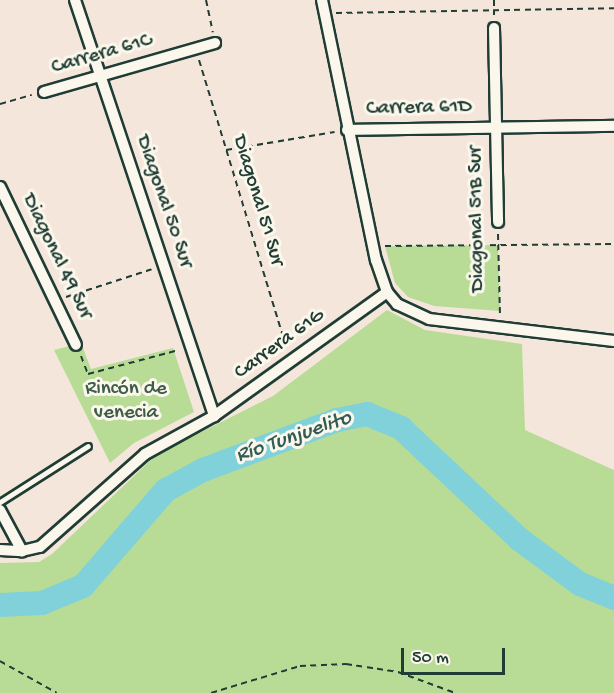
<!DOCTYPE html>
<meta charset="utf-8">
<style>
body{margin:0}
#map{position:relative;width:614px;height:693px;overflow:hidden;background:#f5e6dc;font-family:"Gochi Hand",sans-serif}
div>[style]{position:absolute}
.green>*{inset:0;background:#b8dc96}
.river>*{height:24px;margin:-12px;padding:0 12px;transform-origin:12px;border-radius:12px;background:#80d1da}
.path>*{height:2px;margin-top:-1px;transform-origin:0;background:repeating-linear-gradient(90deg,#1f3d34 0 6px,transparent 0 10.5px)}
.roads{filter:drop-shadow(2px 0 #1f3d34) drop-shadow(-2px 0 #1f3d34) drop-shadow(0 2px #1f3d34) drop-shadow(0 -2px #1f3d34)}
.service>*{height:5px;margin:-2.5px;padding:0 2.5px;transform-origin:2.5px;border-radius:2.5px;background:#fbf7ec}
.minor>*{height:10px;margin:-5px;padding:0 5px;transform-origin:5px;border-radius:5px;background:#fbf7ec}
span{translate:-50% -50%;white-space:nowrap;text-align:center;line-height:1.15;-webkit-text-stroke:6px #fbf7ec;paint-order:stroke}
.street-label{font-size:21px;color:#1f3d34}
.park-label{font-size:21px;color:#3e5d48}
.water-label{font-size:22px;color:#325b55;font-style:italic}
.scale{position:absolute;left:401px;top:648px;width:104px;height:27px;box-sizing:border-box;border:3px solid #1f3d34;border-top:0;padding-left:8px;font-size:18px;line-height:21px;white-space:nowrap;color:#1f3d34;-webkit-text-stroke:4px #fbf7ec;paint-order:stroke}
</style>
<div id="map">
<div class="green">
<div style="clip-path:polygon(498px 245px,500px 311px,434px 306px,408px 297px,395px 283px,385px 246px)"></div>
<div style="clip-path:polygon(387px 310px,425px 330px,522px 344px,525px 430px,614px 470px,614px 693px,0 693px,0 563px,39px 562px,52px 554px,156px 455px,273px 396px)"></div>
<div style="clip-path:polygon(81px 343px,91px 369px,173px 348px,194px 412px,134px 443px,110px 463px,54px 350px)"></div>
</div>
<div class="river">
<div style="left:0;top:605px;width:42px;rotate:-2.7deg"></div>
<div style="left:42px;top:603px;width:44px;rotate:-22.5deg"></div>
<div style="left:83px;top:586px;width:127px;rotate:-49.2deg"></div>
<div style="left:166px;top:490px;width:42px;rotate:-28.4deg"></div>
<div style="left:203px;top:470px;width:143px;rotate:-20.5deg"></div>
<div style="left:337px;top:420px;width:31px;rotate:-11deg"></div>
<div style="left:367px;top:414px;width:37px;rotate:22deg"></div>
<div style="left:401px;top:428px;width:162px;rotate:43.2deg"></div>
<div style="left:519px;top:539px;width:76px;rotate:36.4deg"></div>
<div style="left:580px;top:584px;width:37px;rotate:22deg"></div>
</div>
<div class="path">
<div style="left:206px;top:0;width:33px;rotate:78deg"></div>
<div style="left:494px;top:0;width:15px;rotate:90deg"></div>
<div style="left:336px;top:13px;width:278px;rotate:-1deg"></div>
<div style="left:199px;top:60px;width:303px;rotate:73.1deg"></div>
<div style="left:0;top:104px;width:33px;rotate:-16deg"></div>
<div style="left:226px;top:150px;width:110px;rotate:-9.4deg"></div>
<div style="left:498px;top:234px;width:81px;rotate:88.6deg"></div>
<div style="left:385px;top:246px;width:229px;rotate:-0.5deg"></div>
<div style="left:66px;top:297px;width:90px;rotate:-18deg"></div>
<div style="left:81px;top:356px;width:19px;rotate:69deg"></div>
<div style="left:88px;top:374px;width:94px;rotate:-14.8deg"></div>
<div style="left:0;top:661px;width:65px;rotate:29.3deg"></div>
<div style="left:211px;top:693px;width:93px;rotate:-16.9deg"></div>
<div style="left:300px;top:666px;width:46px;rotate:-2.5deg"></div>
<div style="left:346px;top:664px;width:53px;rotate:8.7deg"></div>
<div style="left:398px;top:672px;width:61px;rotate:20.2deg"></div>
</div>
<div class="roads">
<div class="service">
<div style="left:0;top:502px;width:104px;rotate:-32.5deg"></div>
</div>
<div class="minor">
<div style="left:75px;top:0;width:439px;rotate:71.5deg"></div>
<div style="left:322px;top:0;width:266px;rotate:78.3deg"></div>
<div style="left:376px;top:260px;width:34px;rotate:71deg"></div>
<div style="left:387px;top:292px;width:16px;rotate:50deg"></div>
<div style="left:397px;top:304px;width:35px;rotate:25deg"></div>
<div style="left:429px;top:319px;width:186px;rotate:6.8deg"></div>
<div style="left:494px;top:28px;width:194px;rotate:88.8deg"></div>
<div style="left:44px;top:92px;width:178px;rotate:-16deg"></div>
<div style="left:347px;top:130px;width:267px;rotate:-0.9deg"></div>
<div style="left:0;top:187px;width:175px;rotate:64.3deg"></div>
<div style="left:0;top:510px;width:47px;rotate:61.8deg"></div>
<div style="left:0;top:550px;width:22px;rotate:3deg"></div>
<div style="left:22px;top:551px;width:18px;rotate:-13deg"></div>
<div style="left:40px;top:547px;width:140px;rotate:-41.5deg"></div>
<div style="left:145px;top:454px;width:79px;rotate:-28.8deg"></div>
<div style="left:214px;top:416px;width:213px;rotate:-35.6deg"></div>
</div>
</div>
<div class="street-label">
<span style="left:102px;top:55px;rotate:-16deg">Carrera 61C</span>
<span style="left:419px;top:109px;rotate:-1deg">Carrera 61D</span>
<span style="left:257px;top:201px;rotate:73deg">Diagonal 51 Sur</span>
<span style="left:163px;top:202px;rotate:71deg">Diagonal 50 Sur</span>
<span style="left:478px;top:219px;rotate:-91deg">Diagonal 51B Sur</span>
<span style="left:56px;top:257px;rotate:64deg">Diagonal 49 Sur</span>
<span style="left:280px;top:345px;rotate:-36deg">Carrera 61G</span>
</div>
<div class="park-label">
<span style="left:126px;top:402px">Rincón de<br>venecia</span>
</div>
<div class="water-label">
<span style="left:294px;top:438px;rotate:-19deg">Río Tunjuelito</span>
</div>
<div class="scale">50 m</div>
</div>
